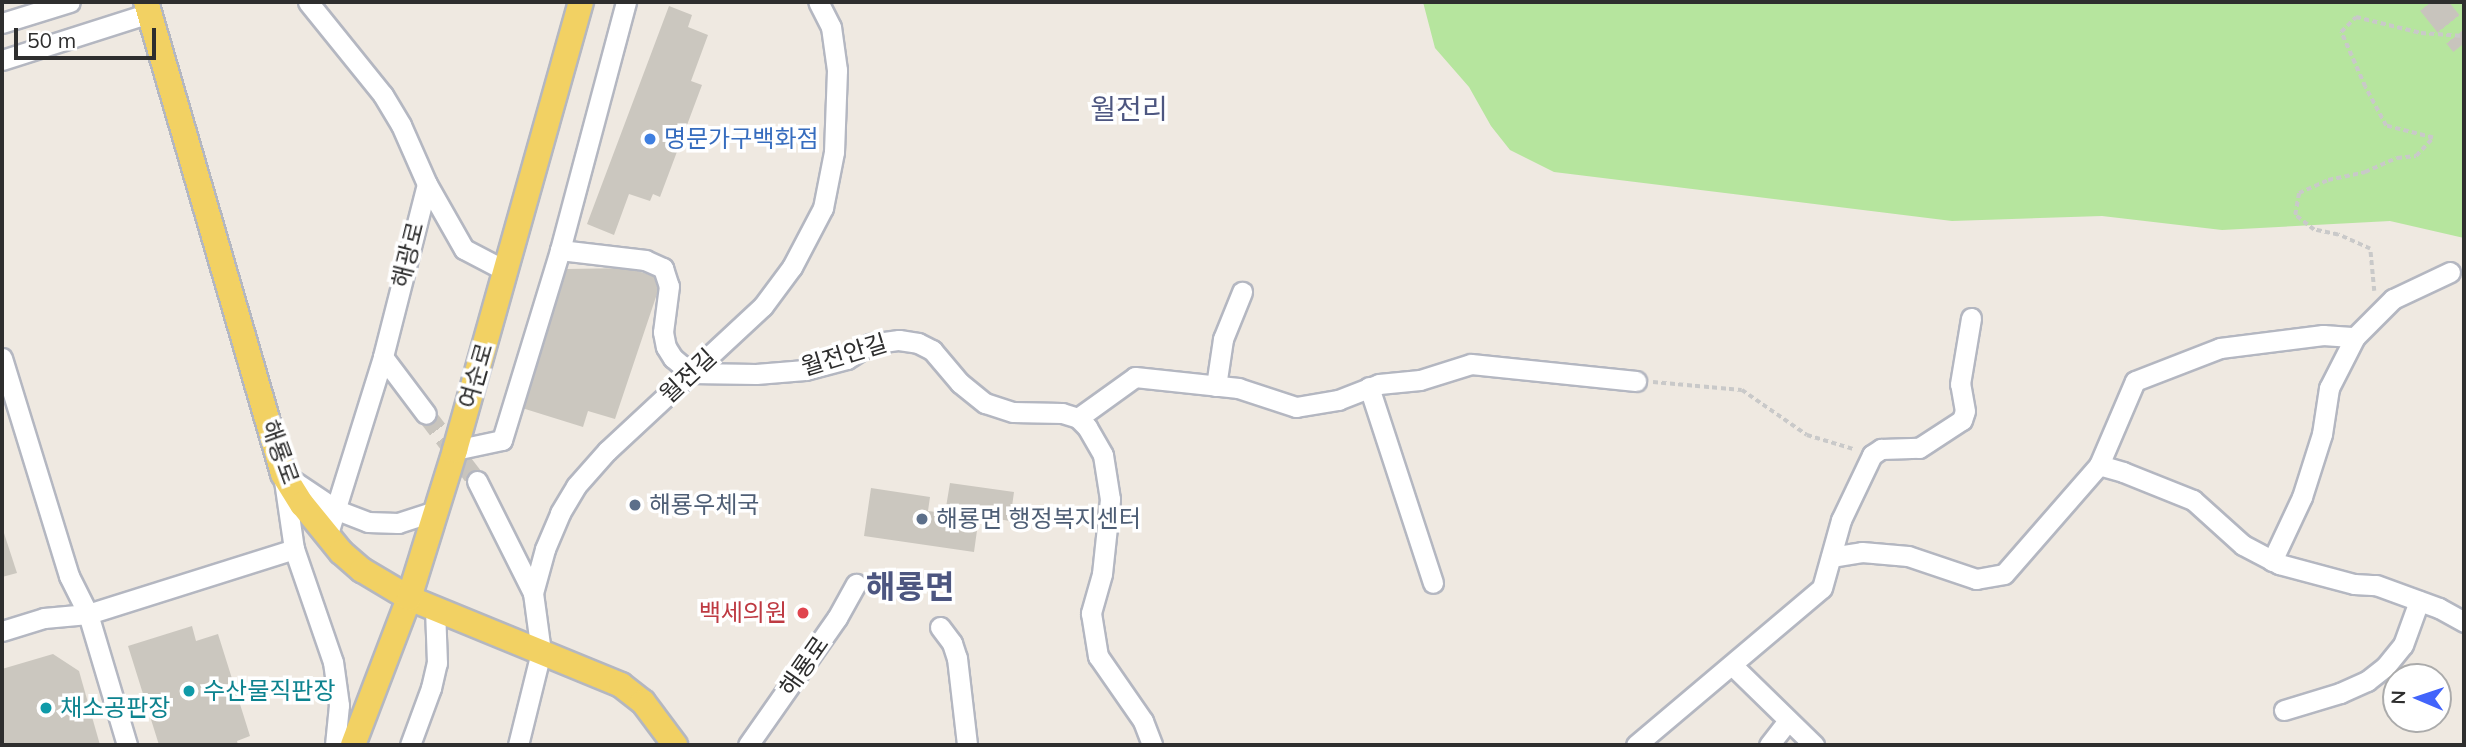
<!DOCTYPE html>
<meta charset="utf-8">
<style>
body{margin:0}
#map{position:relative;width:2466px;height:747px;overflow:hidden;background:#efe9e1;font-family:Mulish,"Noto Sans KR",sans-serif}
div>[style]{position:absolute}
.green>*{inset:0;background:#b6e59e}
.building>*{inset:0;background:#cbc7bf}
.minor-tunnel>*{height:19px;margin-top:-9.5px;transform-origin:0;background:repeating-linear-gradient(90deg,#c8c4bd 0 19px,transparent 0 29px)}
.highway-tunnel>*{height:28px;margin-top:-14px;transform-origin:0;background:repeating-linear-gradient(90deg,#c8c4bd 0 28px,transparent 0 42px)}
.path>*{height:3.5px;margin-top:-1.75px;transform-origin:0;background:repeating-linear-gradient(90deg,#c9c9c9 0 5px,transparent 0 8.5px)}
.roads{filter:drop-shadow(2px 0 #b4b7c1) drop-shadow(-2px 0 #b4b7c1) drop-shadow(0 2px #b4b7c1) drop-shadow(0 -2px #b4b7c1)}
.minor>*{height:19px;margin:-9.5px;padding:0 9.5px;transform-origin:9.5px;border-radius:9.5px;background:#fff}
.major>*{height:24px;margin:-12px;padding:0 12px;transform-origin:12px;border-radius:12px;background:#f2d163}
.dots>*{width:19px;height:19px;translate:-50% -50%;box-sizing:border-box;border:4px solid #fff;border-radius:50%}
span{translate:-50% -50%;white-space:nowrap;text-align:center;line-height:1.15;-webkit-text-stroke:7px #fff;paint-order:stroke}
.shop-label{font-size:24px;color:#366cbe}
.left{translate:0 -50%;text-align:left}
.street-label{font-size:24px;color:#2e2e2e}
.service-label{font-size:24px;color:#4e5e75}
.health-label{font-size:24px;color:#be3a42}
.right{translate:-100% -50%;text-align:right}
.culture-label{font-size:24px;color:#0d838f}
.quarter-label{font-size:28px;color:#4d5680}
.district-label{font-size:32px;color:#4d5680;font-weight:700}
.frame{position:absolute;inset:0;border:4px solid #2e2e2e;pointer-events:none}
.north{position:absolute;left:2382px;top:663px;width:70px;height:70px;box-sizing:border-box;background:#fff;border:2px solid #ababab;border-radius:50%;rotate:272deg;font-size:19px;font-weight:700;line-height:28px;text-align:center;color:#2e2e2e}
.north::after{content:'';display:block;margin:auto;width:24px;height:32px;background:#4264fb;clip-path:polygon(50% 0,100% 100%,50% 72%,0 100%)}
.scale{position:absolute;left:14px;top:28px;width:142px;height:32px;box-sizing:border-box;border:4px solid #2e2e2e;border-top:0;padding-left:9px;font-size:21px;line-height:24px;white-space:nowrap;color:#2e2e2e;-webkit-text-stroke:5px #fff;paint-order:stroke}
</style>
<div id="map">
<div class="green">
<div style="clip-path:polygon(1423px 2px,2464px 2px,2464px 238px,2390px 221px,2222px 230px,2102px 216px,1952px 221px,1554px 172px,1510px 150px,1491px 126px,1469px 87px,1435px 48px)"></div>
</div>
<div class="building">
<div style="clip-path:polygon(669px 6px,692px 15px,688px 27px,708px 35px,691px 81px,702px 85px,660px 197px,653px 194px,650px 201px,629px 194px,614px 235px,587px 224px)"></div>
<div style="clip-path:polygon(629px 268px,662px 279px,615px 419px,588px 411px,583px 427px,522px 408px,567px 269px)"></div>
<div style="clip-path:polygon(950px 483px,1014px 492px,1010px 521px,979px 516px,974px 552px,864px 536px,871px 488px,930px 497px,928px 511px,945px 513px)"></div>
<div style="clip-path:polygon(2px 527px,17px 573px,2px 577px)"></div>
<div style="clip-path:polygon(192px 626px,196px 641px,218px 634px,250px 736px,237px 741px,238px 745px,159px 745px,128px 646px)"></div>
<div style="clip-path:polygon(53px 654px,79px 671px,100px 745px,2px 745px,2px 669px)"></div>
</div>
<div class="minor-tunnel">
<div style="left:426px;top:414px;width:84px;rotate:52.7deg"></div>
</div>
<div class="highway-tunnel">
<div style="left:2431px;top:2px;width:53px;rotate:51.2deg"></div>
</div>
<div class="path">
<div style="left:2374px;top:291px;width:42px;rotate:-95.4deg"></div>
<div style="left:2370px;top:249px;width:35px;rotate:-156deg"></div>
<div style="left:2338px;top:235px;width:25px;rotate:-168deg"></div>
<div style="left:2314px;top:230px;width:24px;rotate:-142deg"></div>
<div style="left:2295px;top:215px;width:22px;rotate:-80deg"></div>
<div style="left:2299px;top:193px;width:32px;rotate:-24deg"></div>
<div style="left:2328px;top:180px;width:38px;rotate:-12deg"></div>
<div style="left:2365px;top:172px;width:35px;rotate:-24deg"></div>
<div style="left:2397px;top:158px;width:19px;rotate:-6deg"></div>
<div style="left:2416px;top:156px;width:25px;rotate:-47deg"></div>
<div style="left:2433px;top:138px;width:49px;rotate:-165.7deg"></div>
<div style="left:2386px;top:126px;width:44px;rotate:-118.3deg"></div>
<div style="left:2365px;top:87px;width:60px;rotate:-113.6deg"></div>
<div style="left:2341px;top:32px;width:21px;rotate:-45deg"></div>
<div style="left:2356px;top:17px;width:67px;rotate:13.8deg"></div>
<div style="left:2421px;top:33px;width:43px;rotate:4deg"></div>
<div style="left:1653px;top:382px;width:89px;rotate:5.1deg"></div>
<div style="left:1742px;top:390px;width:79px;rotate:34.7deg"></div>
<div style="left:1807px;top:435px;width:48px;rotate:16.9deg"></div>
</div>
<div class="roads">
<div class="minor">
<div style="left:308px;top:2px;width:119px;rotate:51.1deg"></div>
<div style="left:383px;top:95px;width:35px;rotate:59deg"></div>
<div style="left:401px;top:125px;width:64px;rotate:66.2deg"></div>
<div style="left:427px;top:184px;width:179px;rotate:104.3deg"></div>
<div style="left:383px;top:357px;width:189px;rotate:107.3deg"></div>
<div style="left:2px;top:23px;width:71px;rotate:-17.2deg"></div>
<div style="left:2px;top:60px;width:154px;rotate:-17.7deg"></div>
<div style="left:427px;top:184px;width:75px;rotate:60.4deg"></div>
<div style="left:464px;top:249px;width:47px;rotate:27.6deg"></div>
<div style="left:560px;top:250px;width:86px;rotate:6.7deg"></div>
<div style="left:645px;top:260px;width:20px;rotate:24deg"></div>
<div style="left:663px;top:268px;width:19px;rotate:72deg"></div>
<div style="left:669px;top:286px;width:46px;rotate:97.4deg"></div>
<div style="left:663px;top:332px;width:15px;rotate:79deg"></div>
<div style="left:666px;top:347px;width:13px;rotate:58deg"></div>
<div style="left:673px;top:358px;width:23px;rotate:40deg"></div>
<div style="left:691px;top:373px;width:65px;rotate:0.9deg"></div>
<div style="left:756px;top:374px;width:49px;rotate:-4.7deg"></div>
<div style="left:805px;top:370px;width:43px;rotate:-14.7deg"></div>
<div style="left:847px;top:359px;width:27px;rotate:-33deg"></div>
<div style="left:870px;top:344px;width:29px;rotate:-8deg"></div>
<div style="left:899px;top:340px;width:19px;rotate:9deg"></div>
<div style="left:918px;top:343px;width:16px;rotate:27deg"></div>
<div style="left:932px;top:350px;width:43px;rotate:49.7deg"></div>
<div style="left:960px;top:383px;width:32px;rotate:39deg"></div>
<div style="left:985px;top:403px;width:29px;rotate:18deg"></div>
<div style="left:1013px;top:412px;width:49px;rotate:1.2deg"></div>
<div style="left:1062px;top:413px;width:17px;rotate:17deg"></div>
<div style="left:1078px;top:418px;width:13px;rotate:45deg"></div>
<div style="left:1087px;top:427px;width:32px;rotate:60deg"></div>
<div style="left:1103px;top:455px;width:45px;rotate:81deg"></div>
<div style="left:1110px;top:499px;width:75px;rotate:96.1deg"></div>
<div style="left:1102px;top:574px;width:41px;rotate:105.8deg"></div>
<div style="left:1091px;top:613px;width:44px;rotate:80.8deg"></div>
<div style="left:1098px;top:656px;width:79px;rotate:55.3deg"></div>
<div style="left:1143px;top:721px;width:26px;rotate:69deg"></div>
<div style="left:383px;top:357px;width:71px;rotate:53deg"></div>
<div style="left:2px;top:358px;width:228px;rotate:72.9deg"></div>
<div style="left:69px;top:576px;width:42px;rotate:63.4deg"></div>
<div style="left:88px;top:614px;width:137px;rotate:73.4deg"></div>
<div style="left:1216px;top:386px;width:48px;rotate:-81.5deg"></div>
<div style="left:1223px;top:339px;width:51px;rotate:-68deg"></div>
<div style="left:1369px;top:387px;width:206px;rotate:71.9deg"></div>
<div style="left:1078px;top:418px;width:70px;rotate:-35.7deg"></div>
<div style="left:1135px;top:377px;width:104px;rotate:6.1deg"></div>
<div style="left:1238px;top:388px;width:61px;rotate:18.1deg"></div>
<div style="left:1296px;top:407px;width:43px;rotate:-9.5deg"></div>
<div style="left:1338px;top:400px;width:44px;rotate:-21.3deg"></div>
<div style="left:1379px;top:384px;width:41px;rotate:-5.6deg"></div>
<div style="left:1420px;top:380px;width:53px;rotate:-17.4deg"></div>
<div style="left:1471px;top:364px;width:166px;rotate:5.9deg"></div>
<div style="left:455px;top:450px;width:48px;rotate:-12deg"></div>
<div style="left:502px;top:440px;width:199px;rotate:-73deg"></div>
<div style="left:560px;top:250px;width:257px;rotate:-75.1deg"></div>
<div style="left:2099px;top:465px;width:91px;rotate:-66.8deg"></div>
<div style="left:2135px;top:381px;width:91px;rotate:-21.2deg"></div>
<div style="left:2220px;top:348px;width:104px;rotate:-7.2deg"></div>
<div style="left:2323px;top:335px;width:32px;rotate:4deg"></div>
<div style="left:2355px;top:337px;width:54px;rotate:-45deg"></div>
<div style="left:2393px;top:299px;width:63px;rotate:-25.3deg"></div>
<div style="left:477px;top:481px;width:125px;rotate:63.4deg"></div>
<div style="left:1831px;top:557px;width:31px;rotate:-9deg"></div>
<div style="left:1862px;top:552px;width:46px;rotate:5deg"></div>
<div style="left:1908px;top:556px;width:72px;rotate:18.7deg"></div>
<div style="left:1976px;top:579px;width:28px;rotate:-10deg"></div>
<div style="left:2004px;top:574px;width:145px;rotate:-48.9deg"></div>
<div style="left:2099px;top:465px;width:25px;rotate:16deg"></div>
<div style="left:2123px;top:472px;width:75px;rotate:21.8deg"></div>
<div style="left:2193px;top:500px;width:67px;rotate:42deg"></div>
<div style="left:2243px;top:545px;width:41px;rotate:27.8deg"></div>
<div style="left:2279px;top:564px;width:78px;rotate:14.9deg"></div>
<div style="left:2354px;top:584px;width:22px;rotate:3deg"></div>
<div style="left:2376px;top:585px;width:67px;rotate:20.1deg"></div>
<div style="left:2439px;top:608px;width:29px;rotate:29deg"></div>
<div style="left:2272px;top:561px;width:71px;rotate:-64.9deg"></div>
<div style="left:2302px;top:497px;width:66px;rotate:-72.4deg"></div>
<div style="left:2322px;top:434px;width:47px;rotate:-81.3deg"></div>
<div style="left:2329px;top:388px;width:57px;rotate:-63deg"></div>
<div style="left:940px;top:627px;width:20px;rotate:53deg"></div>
<div style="left:952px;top:643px;width:16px;rotate:72deg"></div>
<div style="left:957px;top:658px;width:88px;rotate:83.4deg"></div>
<div style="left:2px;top:631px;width:44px;rotate:-17.2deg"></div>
<div style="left:44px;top:618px;width:44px;rotate:-5.2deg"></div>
<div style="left:88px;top:614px;width:216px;rotate:-17.5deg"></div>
<div style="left:1732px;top:665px;width:115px;rotate:44.3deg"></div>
<div style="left:2284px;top:710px;width:59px;rotate:-16.9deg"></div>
<div style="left:2340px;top:693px;width:30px;rotate:-24deg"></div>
<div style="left:2367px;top:681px;width:23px;rotate:-38deg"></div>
<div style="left:2385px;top:667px;width:28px;rotate:-51deg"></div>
<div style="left:2403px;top:645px;width:47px;rotate:-70deg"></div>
<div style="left:335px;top:745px;width:40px;rotate:-84.3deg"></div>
<div style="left:339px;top:705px;width:43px;rotate:-97.9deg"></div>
<div style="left:333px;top:662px;width:120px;rotate:-109deg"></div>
<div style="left:294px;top:549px;width:76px;rotate:-98.3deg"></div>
<div style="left:283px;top:474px;width:65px;rotate:33.7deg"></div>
<div style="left:337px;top:510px;width:33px;rotate:21deg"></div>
<div style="left:368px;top:522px;width:30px;rotate:2deg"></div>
<div style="left:398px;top:523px;width:39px;rotate:-18deg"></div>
<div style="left:410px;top:745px;width:61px;rotate:-69.8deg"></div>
<div style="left:431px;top:688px;width:26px;rotate:-77deg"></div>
<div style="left:437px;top:663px;width:54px;rotate:-92.1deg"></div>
<div style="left:518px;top:745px;width:96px;rotate:-76.1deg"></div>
<div style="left:541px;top:652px;width:60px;rotate:-97.7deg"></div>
<div style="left:533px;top:593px;width:46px;rotate:-74.7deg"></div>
<div style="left:545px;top:549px;width:39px;rotate:-67deg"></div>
<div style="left:560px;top:513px;width:31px;rotate:-59deg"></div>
<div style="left:576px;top:486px;width:47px;rotate:-48.5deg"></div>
<div style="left:607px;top:451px;width:213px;rotate:-42.9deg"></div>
<div style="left:763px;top:306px;width:49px;rotate:-53.4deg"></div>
<div style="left:792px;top:267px;width:67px;rotate:-62.3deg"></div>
<div style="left:823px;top:208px;width:57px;rotate:-78.9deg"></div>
<div style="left:834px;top:152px;width:82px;rotate:-87.9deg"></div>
<div style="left:837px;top:70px;width:43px;rotate:-97.9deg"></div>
<div style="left:831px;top:27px;width:28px;rotate:-117deg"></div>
<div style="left:748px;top:745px;width:155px;rotate:-55deg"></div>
<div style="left:837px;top:618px;width:39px;rotate:-61deg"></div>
<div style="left:1636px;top:745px;width:243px;rotate:-40.2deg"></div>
<div style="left:1822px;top:588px;width:71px;rotate:-74.4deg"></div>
<div style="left:1841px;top:520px;width:72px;rotate:-64.5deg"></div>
<div style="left:1872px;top:455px;width:11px;rotate:-34deg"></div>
<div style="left:1881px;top:449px;width:38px;rotate:-2deg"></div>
<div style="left:1919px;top:448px;width:51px;rotate:-33.1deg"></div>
<div style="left:1962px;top:420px;width:9px;rotate:-72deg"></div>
<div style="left:1965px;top:411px;width:27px;rotate:-100deg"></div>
<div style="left:1960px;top:384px;width:67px;rotate:-80.5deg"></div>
<div style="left:1769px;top:745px;width:29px;rotate:-52deg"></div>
</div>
<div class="major">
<div style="left:146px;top:2px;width:491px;rotate:73.8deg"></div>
<div style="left:283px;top:474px;width:36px;rotate:58deg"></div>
<div style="left:302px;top:504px;width:62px;rotate:50.9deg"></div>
<div style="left:341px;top:552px;width:28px;rotate:41deg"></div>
<div style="left:362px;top:570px;width:55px;rotate:30.8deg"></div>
<div style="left:409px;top:598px;width:229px;rotate:22.3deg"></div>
<div style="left:621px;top:685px;width:28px;rotate:38deg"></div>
<div style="left:643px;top:702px;width:54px;rotate:53.3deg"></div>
<div style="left:353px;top:745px;width:157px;rotate:-69.1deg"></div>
<div style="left:409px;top:598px;width:155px;rotate:-72.7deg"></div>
<div style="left:455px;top:450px;width:465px;rotate:-74.3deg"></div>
</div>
</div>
<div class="dots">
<div style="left:650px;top:139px;background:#3f7fe0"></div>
<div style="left:635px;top:505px;background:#5c6f8a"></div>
<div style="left:922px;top:519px;background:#5c6f8a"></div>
<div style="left:803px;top:613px;background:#e0444e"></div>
<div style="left:189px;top:691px;background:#0f9aa8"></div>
<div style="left:46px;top:708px;background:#0f9aa8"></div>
</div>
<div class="shop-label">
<span class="left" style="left:664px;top:139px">명문가구백화점</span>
</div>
<div class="street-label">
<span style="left:408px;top:255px;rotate:-76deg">해광로</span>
<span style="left:844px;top:355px;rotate:-17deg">월전안길</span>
<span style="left:476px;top:376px;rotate:-74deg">여순로</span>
<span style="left:688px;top:376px;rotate:-43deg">월전길</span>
<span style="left:280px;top:452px;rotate:70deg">해룡로</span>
<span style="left:804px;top:666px;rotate:-55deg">해룡로</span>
</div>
<div class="service-label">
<span class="left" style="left:649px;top:505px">해룡우체국</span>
<span class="left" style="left:936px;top:519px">해룡면 행정복지센터</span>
</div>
<div class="health-label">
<span class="right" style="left:787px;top:613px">백세의원</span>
</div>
<div class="culture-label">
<span class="left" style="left:203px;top:691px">수산물직판장</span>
<span class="left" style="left:60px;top:708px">채소공판장</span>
</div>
<div class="quarter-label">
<span style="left:1129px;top:109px">월전리</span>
</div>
<div class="district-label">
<span style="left:910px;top:586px">해룡면</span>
</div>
<div class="frame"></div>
<div class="north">N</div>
<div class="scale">50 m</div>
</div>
